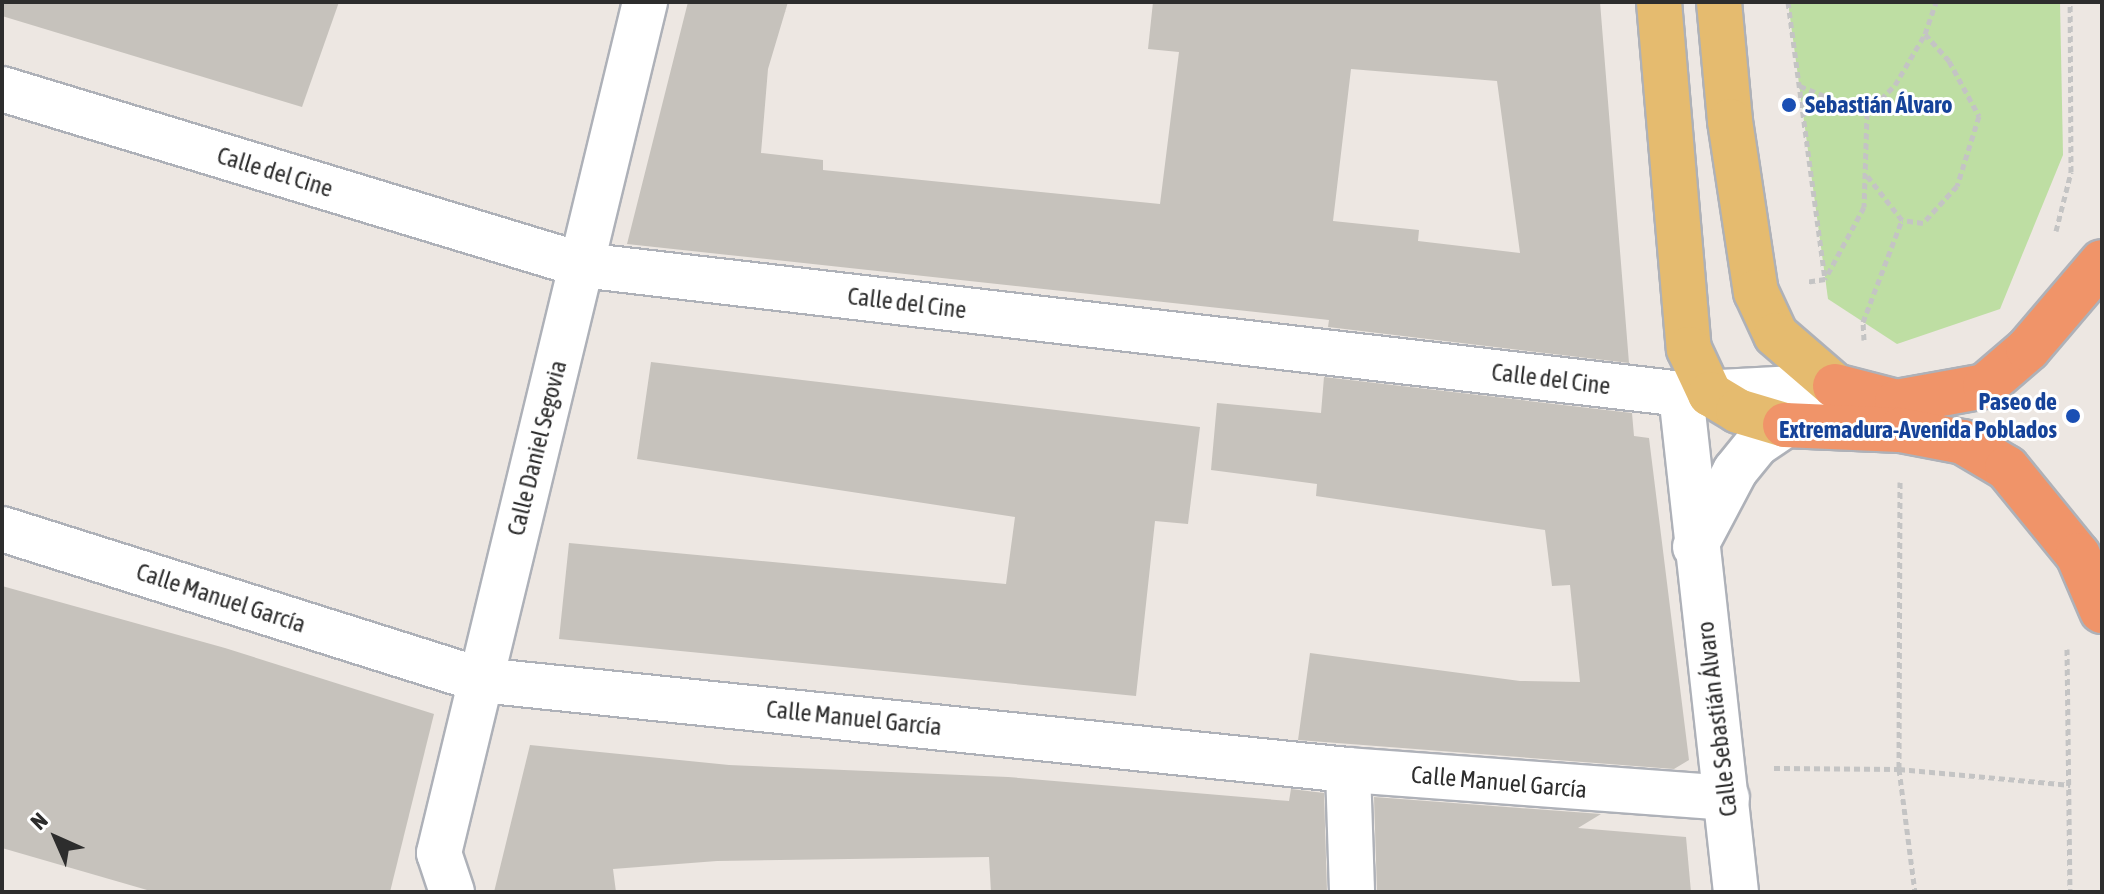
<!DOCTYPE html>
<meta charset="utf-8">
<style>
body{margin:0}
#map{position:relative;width:2104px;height:894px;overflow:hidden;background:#ede7e2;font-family:"Asap Condensed",sans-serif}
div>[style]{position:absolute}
.green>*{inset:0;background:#bedea3}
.building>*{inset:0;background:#c6c2bc}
.path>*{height:5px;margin-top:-2.5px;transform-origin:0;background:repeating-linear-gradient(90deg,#c4c4c4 0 6px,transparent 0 10px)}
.roads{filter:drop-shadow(2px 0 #aeb1b8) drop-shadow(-2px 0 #aeb1b8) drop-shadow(0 2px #aeb1b8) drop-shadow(0 -2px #aeb1b8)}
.minor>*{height:44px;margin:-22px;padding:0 22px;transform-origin:22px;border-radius:22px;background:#fff}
.major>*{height:44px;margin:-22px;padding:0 22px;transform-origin:22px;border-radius:22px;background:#e5bb6f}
.highway>*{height:44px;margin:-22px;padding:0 22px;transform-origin:22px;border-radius:22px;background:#f09469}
.dots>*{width:22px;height:22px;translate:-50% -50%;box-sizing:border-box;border:4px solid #fff;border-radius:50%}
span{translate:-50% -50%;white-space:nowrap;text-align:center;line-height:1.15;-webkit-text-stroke:6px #fff;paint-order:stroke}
.transit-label{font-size:24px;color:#164399;font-weight:700}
.left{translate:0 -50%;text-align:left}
.right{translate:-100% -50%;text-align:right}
.street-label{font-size:24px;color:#2d2d2d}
.frame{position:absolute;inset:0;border:4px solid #2d2d2d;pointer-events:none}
.north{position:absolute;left:16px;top:798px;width:80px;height:80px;-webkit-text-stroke:6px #fff;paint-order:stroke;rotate:315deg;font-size:22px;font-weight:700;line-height:32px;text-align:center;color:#2d2d2d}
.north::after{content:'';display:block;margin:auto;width:28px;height:36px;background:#2d2d2d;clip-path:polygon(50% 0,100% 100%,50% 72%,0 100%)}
</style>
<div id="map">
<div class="green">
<div style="clip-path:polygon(1788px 2px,2060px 2px,2063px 155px,2000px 309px,1897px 344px,1828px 299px)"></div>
</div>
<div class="building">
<div style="clip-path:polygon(2px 2px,339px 2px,302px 107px,2px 16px)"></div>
<div style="clip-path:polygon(evenodd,688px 2px,788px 2px,768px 69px,761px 153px,823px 160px,823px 170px,1160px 204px,1179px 52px,1148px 49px,1153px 2px,1600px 2px,1629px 363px,1328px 327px,1329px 320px,627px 244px,688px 2px,1351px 69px,1497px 81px,1520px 253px,1418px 241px,1419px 230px,1333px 221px,1351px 69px)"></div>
<div style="clip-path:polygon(651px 362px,1200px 427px,1188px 524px,1155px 521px,1136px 696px,559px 639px,569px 543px,1006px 584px,1015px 517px,637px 459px)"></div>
<div style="clip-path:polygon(1324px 377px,1632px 413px,1634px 436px,1649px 438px,1689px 760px,1674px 769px,1298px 740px,1310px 653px,1520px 681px,1580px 682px,1570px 585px,1552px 586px,1545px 530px,1316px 496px,1317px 484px,1211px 470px,1217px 403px,1321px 413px)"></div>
<div style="clip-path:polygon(2px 586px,225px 648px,434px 714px,390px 892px,154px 892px,2px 848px)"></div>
<div style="clip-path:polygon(530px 745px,729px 765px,1008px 777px,1289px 801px,1291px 789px,1324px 793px,1327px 892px,991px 892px,989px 857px,717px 861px,613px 869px,616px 892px,494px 892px)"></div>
<div style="clip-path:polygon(1374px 797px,1601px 814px,1578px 828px,1686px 837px,1691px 892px,1377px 892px)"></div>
</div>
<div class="path">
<div style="left:1788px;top:2px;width:279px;rotate:82.4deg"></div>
<div style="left:1925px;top:34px;width:34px;rotate:-71deg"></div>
<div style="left:1800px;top:86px;width:72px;rotate:21.9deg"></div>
<div style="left:1867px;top:113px;width:94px;rotate:91.8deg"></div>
<div style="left:1864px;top:207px;width:82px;rotate:118.4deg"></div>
<div style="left:1825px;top:279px;width:18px;rotate:171deg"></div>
<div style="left:1867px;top:113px;width:40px;rotate:-45deg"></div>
<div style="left:1895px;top:85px;width:59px;rotate:-59.5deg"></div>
<div style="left:1925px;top:34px;width:36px;rotate:48deg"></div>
<div style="left:1949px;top:61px;width:63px;rotate:61.4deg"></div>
<div style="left:1979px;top:116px;width:73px;rotate:107.4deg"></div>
<div style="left:1957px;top:186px;width:50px;rotate:132.6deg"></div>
<div style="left:1923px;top:223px;width:21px;rotate:-172deg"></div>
<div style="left:2056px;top:231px;width:61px;rotate:-75.7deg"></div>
<div style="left:2071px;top:172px;width:170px;rotate:-90.3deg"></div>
<div style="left:1864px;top:340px;width:18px;rotate:-93deg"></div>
<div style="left:1863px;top:322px;width:109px;rotate:-69.1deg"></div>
<div style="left:1902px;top:220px;width:60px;rotate:-128.2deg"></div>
<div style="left:1900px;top:482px;width:287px;rotate:90.2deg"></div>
<div style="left:1899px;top:769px;width:124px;rotate:82.6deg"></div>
<div style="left:2067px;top:649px;width:243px;rotate:89.3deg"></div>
<div style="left:1774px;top:768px;width:125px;rotate:0.5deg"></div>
<div style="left:1899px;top:769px;width:172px;rotate:5.3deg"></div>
</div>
<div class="roads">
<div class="minor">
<div style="left:2px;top:89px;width:606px;rotate:16.88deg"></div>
<div style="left:582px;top:265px;width:1107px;rotate:6.69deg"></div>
<div style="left:1681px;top:394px;width:154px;rotate:-3deg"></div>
<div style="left:1681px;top:394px;width:501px;rotate:83.7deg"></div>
<div style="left:2px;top:529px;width:502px;rotate:17.5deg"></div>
<div style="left:481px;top:680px;width:872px;rotate:5.93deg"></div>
<div style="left:1348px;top:770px;width:380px;rotate:4.2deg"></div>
<div style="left:1695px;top:547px;width:86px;rotate:-62.2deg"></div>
<div style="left:1735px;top:471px;width:35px;rotate:-51deg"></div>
<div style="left:1757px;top:444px;width:34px;rotate:-34deg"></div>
<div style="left:1348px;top:770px;width:122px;rotate:88.1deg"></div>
<div style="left:452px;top:892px;width:41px;rotate:-108.4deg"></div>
<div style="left:439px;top:853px;width:876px;rotate:-76.39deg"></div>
</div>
<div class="major">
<div style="left:1659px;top:2px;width:348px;rotate:85.1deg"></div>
<div style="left:1689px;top:349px;width:50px;rotate:65deg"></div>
<div style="left:1710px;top:394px;width:33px;rotate:31deg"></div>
<div style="left:1738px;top:411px;width:49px;rotate:16.6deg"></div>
<div style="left:1719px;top:2px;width:120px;rotate:84.7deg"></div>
<div style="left:1730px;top:121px;width:173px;rotate:81.4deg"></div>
<div style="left:1756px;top:292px;width:47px;rotate:65.1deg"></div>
<div style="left:1776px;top:335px;width:78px;rotate:40.8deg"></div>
</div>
<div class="highway">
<div style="left:1835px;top:386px;width:64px;rotate:14.5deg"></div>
<div style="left:1897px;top:402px;width:89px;rotate:-10.3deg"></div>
<div style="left:1985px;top:386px;width:57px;rotate:-40.7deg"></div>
<div style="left:2028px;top:349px;width:114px;rotate:-49.6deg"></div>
<div style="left:1785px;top:425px;width:115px;rotate:2.5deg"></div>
<div style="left:1900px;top:430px;width:64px;rotate:10.8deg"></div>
<div style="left:1963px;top:442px;width:51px;rotate:30.6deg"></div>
<div style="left:2007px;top:468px;width:112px;rotate:50.8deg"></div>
<div style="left:2078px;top:555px;width:61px;rotate:66.8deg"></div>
</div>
</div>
<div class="dots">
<div style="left:1789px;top:105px;background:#1a4fb4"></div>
<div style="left:2073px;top:416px;background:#1a4fb4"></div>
</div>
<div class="transit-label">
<span class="left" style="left:1805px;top:105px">Sebastián Álvaro</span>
<span class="right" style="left:2057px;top:416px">Paseo de<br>Extremadura-Avenida Poblados</span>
</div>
<div class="street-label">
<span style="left:275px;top:172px;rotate:17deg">Calle del Cine</span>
<span style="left:907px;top:303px;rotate:7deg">Calle del Cine</span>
<span style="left:1551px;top:379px;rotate:7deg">Calle del Cine</span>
<span style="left:537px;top:448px;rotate:-76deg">Calle Daniel Segovia</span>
<span style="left:221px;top:598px;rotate:18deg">Calle Manuel García</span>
<span style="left:854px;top:718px;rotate:6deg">Calle Manuel García</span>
<span style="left:1717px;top:719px;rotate:-97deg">Calle Sebastián Álvaro</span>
<span style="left:1499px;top:782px;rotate:5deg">Calle Manuel García</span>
</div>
<div class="frame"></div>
<div class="north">N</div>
</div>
